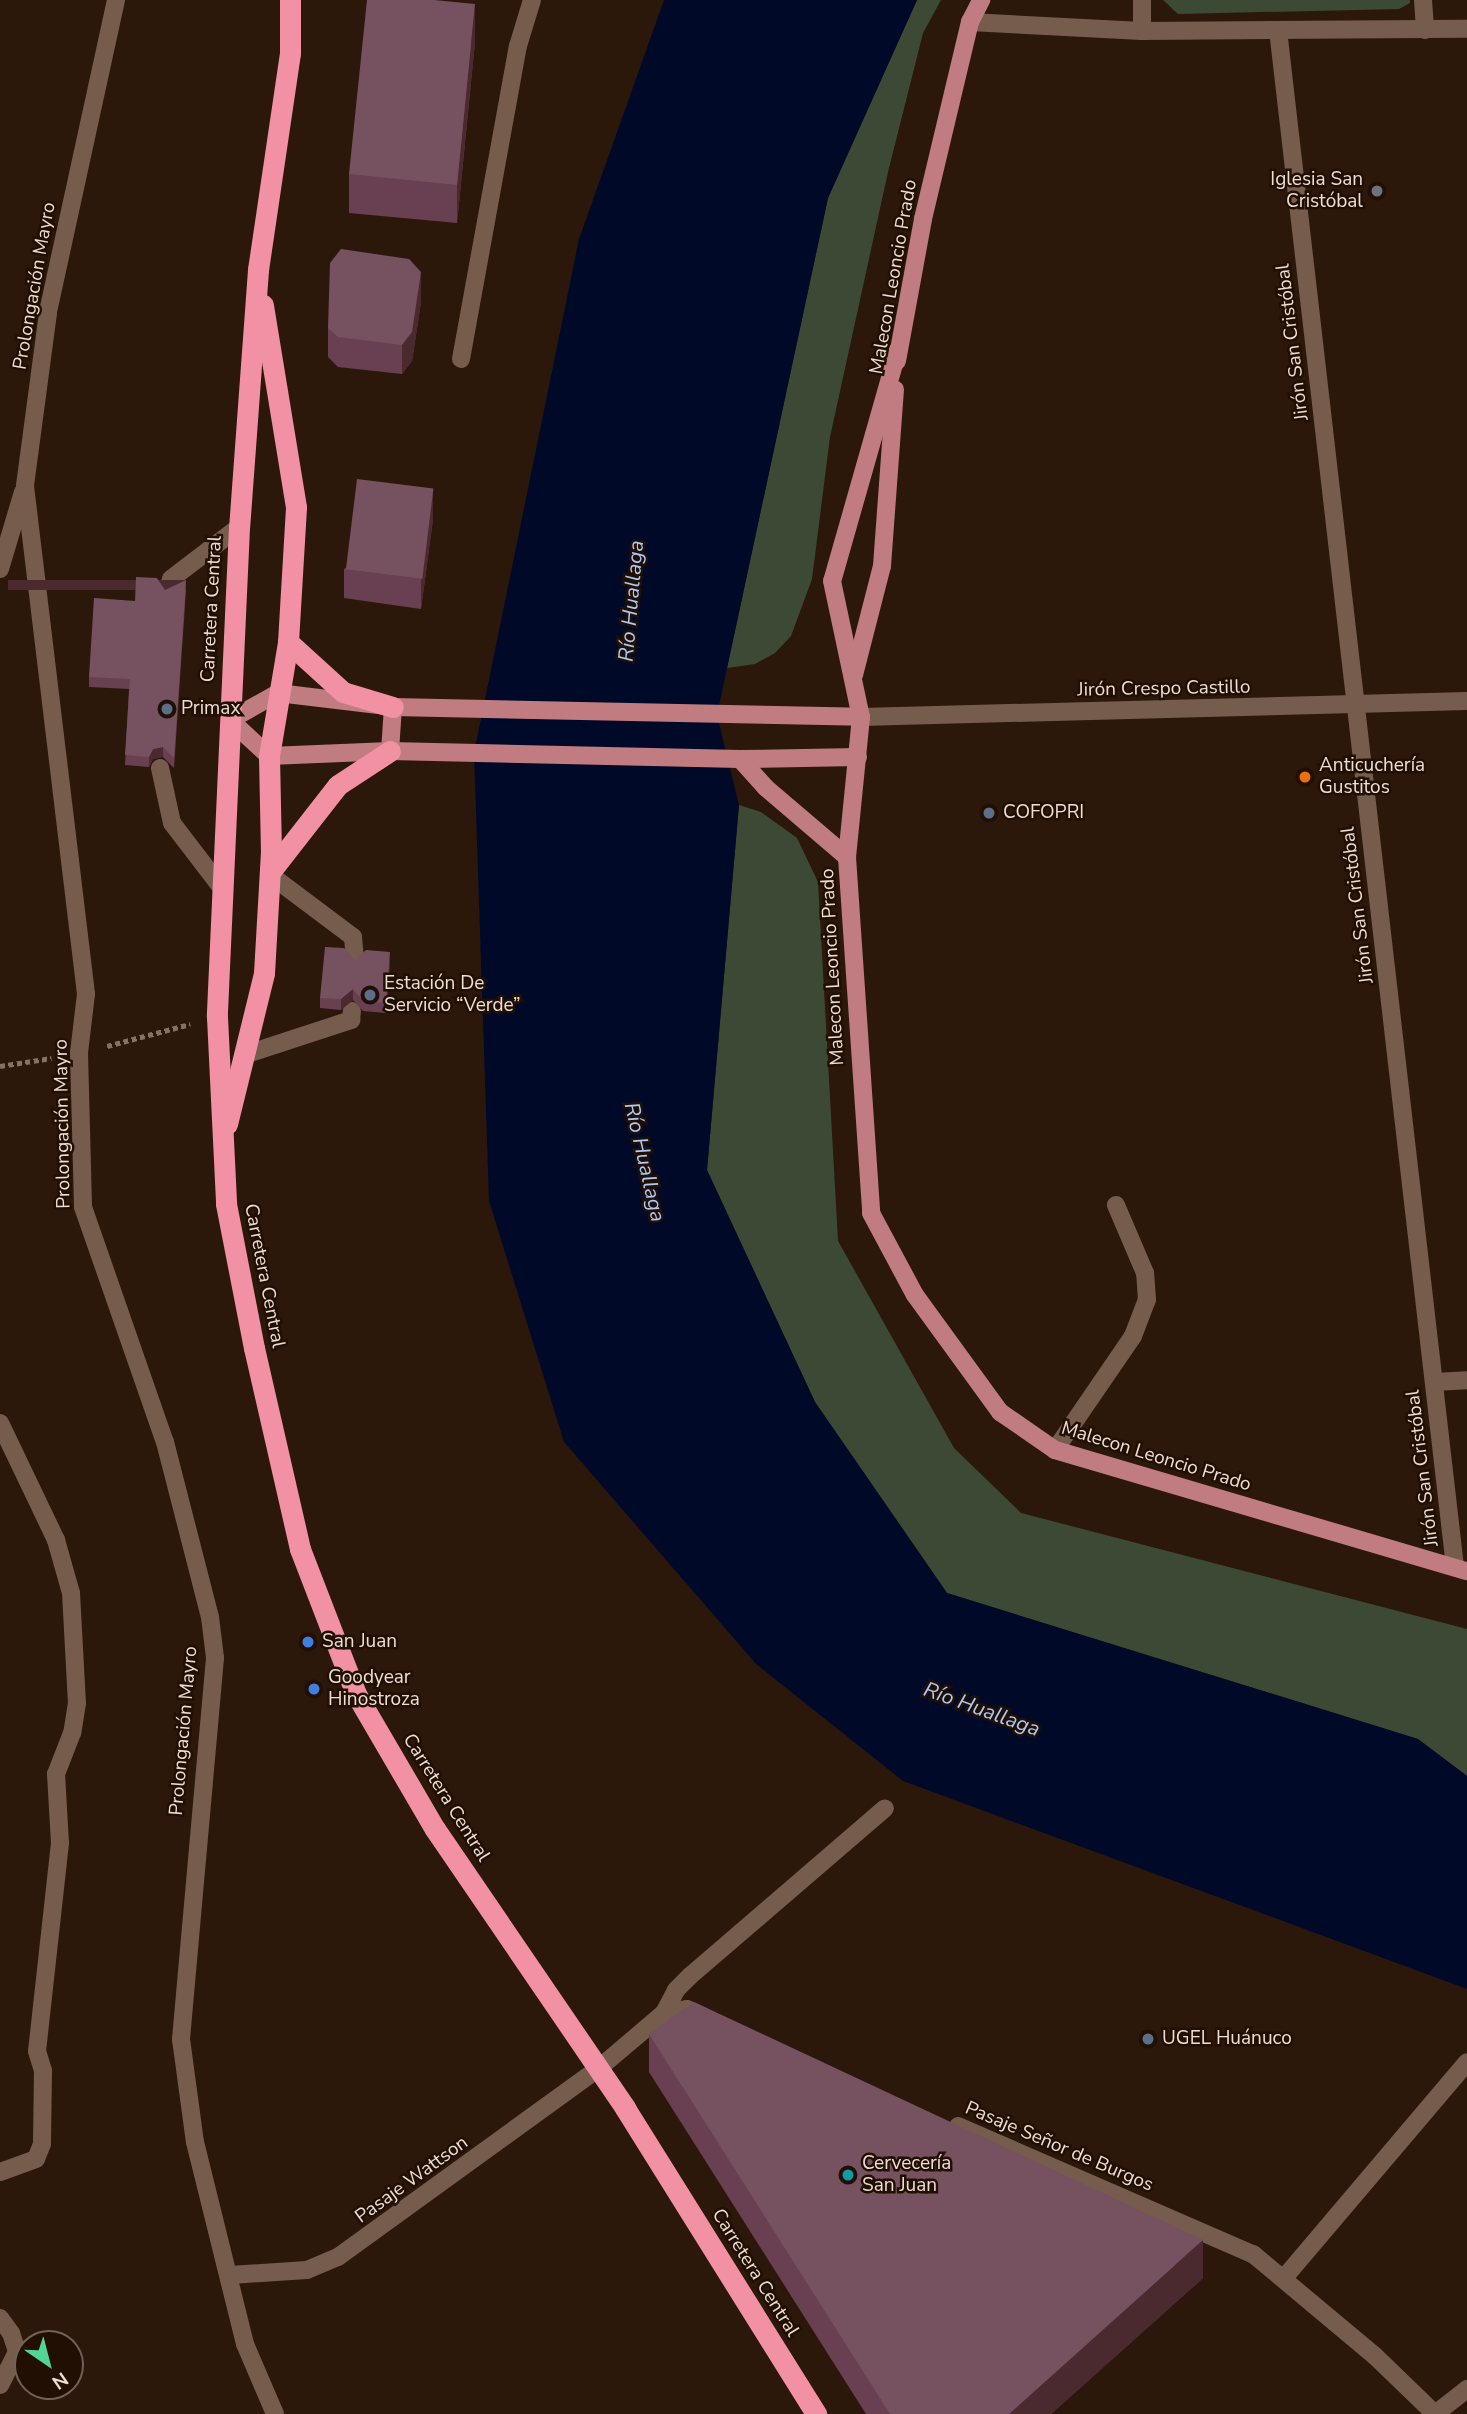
<!DOCTYPE html>
<meta charset="utf-8">
<style>
body{margin:0}
#map{position:relative;width:1467px;height:2414px;overflow:hidden;background:#2c180b;font-family:"Nunito Sans",sans-serif}
div>[style]{position:absolute}
.green>*{inset:0;background:#3c4a35}
.water>*{inset:0;background:#000a28}
.path>*{height:4.5px;margin-top:-2.25px;transform-origin:0;background:repeating-linear-gradient(90deg,#847267 0 5px,transparent 0 8.5px)}
.minor>*{height:18px;margin:-9px;padding:0 9px;transform-origin:9px;border-radius:9px;background:#755c4d}
.major>*{height:18px;margin:-9px;padding:0 9px;transform-origin:9px;border-radius:9px;background:#c07c81}
.highway>*{height:21px;margin:-10.5px;padding:0 10.5px;transform-origin:10.5px;border-radius:10.5px;background:#f291a3}
.wall>*{inset:0;background:#684051}
.shaded-wall>*{inset:0;background:#4a292f;transform-origin:0 0}
.building>*{inset:0;background:#76515f;transform-origin:0 0}
.dots>*{width:19px;height:19px;translate:-50% -50%;box-sizing:border-box;border:4px solid #220f03;border-radius:50%}
span{translate:-50% -50%;white-space:nowrap;text-align:center;line-height:1.15;-webkit-text-stroke:5px #220f03;paint-order:stroke}
.poi-label{font-size:19px;color:#ecddd5}
.right{translate:-100% -50%;text-align:right}
.left{translate:0 -50%;text-align:left}
.street-label{font-size:19px;color:#ecddd5}
.water-label{font-size:21px;color:#abc9f9;font-style:italic}
.north{position:absolute;left:14px;top:2330px;width:70px;height:70px;box-sizing:border-box;background:#220f03;border:2px solid #736157;border-radius:50%;rotate:145deg;font-size:19px;font-weight:700;line-height:28px;text-align:center;color:#ecddd5}
.north::after{content:'';display:block;margin:auto;width:24px;height:32px;background:#52d397;clip-path:polygon(50% 0,100% 100%,50% 72%,0 100%)}
</style>
<div id="map">
<div class="green">
<div style="clip-path:polygon(917px 0,941px 0,923px 33px,888px 172px,830px 437px,812px 579px,791px 636px,775px 653px,755px 664px,727px 668px,828px 198px)"></div>
<div style="clip-path:polygon(1163px 0,1410px 0,1410px 3px,1399px 9px,1178px 14px)"></div>
<div style="clip-path:polygon(739px 805px,761px 812px,797px 838px,818px 882px,838px 1241px,954px 1448px,1021px 1513px,1467px 1629px,1467px 1776px,1418px 1739px,947px 1593px,815px 1402px,707px 1170px)"></div>
</div>
<div class="water">
<div style="clip-path:polygon(664px 0,917px 0,828px 198px,717px 715px,739px 805px,707px 1170px,815px 1402px,947px 1593px,1418px 1739px,1467px 1776px,1467px 1989px,903px 1781px,756px 1664px,564px 1442px,489px 1201px,474px 753px,579px 239px)"></div>
</div>
<div class="path">
<div style="left:107px;top:1046px;width:86px;rotate:-14.8deg"></div>
<div style="left:0;top:1066px;width:52px;rotate:-8.9deg"></div>
</div>
<div class="minor">
<div style="left:116px;top:0;width:320px;rotate:102.3deg"></div>
<div style="left:48px;top:313px;width:175px;rotate:97.6deg"></div>
<div style="left:25px;top:486px;width:512px;rotate:83.15deg"></div>
<div style="left:86px;top:994px;width:59px;rotate:96.8deg"></div>
<div style="left:79px;top:1053px;width:154px;rotate:88.5deg"></div>
<div style="left:83px;top:1207px;width:249px;rotate:70.8deg"></div>
<div style="left:165px;top:1442px;width:181px;rotate:75.6deg"></div>
<div style="left:210px;top:1617px;width:41px;rotate:83deg"></div>
<div style="left:215px;top:1658px;width:383px;rotate:95.1deg"></div>
<div style="left:181px;top:2039px;width:104px;rotate:82.3deg"></div>
<div style="left:195px;top:2142px;width:208px;rotate:76.1deg"></div>
<div style="left:245px;top:2344px;width:76px;rotate:66.8deg"></div>
<div style="left:1142px;top:0;width:31px;rotate:90deg"></div>
<div style="left:1423px;top:0;width:30px;rotate:86deg"></div>
<div style="left:970px;top:22px;width:172px;rotate:3deg"></div>
<div style="left:1142px;top:31px;width:325px;rotate:-0.4deg"></div>
<div style="left:1278px;top:30px;width:1547px;rotate:83.43deg"></div>
<div style="left:461px;top:359px;width:318px;rotate:-79.7deg"></div>
<div style="left:518px;top:46px;width:48px;rotate:-73.1deg"></div>
<div style="left:0;top:569px;width:80px;rotate:-73.4deg"></div>
<div style="left:168px;top:589px;width:10px;rotate:-73deg"></div>
<div style="left:171px;top:579px;width:86px;rotate:-37.4deg"></div>
<div style="left:861px;top:717px;width:606px;rotate:-1.51deg"></div>
<div style="left:160px;top:768px;width:56px;rotate:77.7deg"></div>
<div style="left:172px;top:823px;width:86px;rotate:52.6deg"></div>
<div style="left:269px;top:874px;width:105px;rotate:36.9deg"></div>
<div style="left:353px;top:937px;width:22px;rotate:85deg"></div>
<div style="left:244px;top:1055px;width:113px;rotate:-18.1deg"></div>
<div style="left:351px;top:1020px;width:9px;rotate:-84deg"></div>
<div style="left:1434px;top:1382px;width:33px;rotate:-3deg"></div>
<div style="left:0;top:1423px;width:130px;rotate:64.4deg"></div>
<div style="left:56px;top:1540px;width:55px;rotate:74.2deg"></div>
<div style="left:71px;top:1593px;width:110px;rotate:86.9deg"></div>
<div style="left:77px;top:1703px;width:30px;rotate:99deg"></div>
<div style="left:72px;top:1733px;width:44px;rotate:111.3deg"></div>
<div style="left:56px;top:1774px;width:69px;rotate:86.7deg"></div>
<div style="left:60px;top:1843px;width:209px;rotate:96.3deg"></div>
<div style="left:37px;top:2051px;width:21px;rotate:73deg"></div>
<div style="left:43px;top:2071px;width:73px;rotate:90.8deg"></div>
<div style="left:42px;top:2144px;width:16px;rotate:112deg"></div>
<div style="left:36px;top:2159px;width:38px;rotate:160deg"></div>
<div style="left:1055px;top:1450px;width:138px;rotate:-55.6deg"></div>
<div style="left:1133px;top:1336px;width:39px;rotate:-69deg"></div>
<div style="left:1147px;top:1300px;width:27px;rotate:-94deg"></div>
<div style="left:1145px;top:1273px;width:74px;rotate:-113.1deg"></div>
<div style="left:664px;top:2013px;width:26px;rotate:-62deg"></div>
<div style="left:676px;top:1990px;width:20px;rotate:-45deg"></div>
<div style="left:690px;top:1976px;width:257px;rotate:-40.7deg"></div>
<div style="left:958px;top:2126px;width:322px;rotate:23.5deg"></div>
<div style="left:1253px;top:2254px;width:159px;rotate:39.9deg"></div>
<div style="left:1375px;top:2356px;width:83px;rotate:44deg"></div>
<div style="left:230px;top:2275px;width:77px;rotate:-3.7deg"></div>
<div style="left:307px;top:2270px;width:34px;rotate:-23deg"></div>
<div style="left:338px;top:2257px;width:321px;rotate:-35.9deg"></div>
<div style="left:598px;top:2069px;width:87px;rotate:-40.3deg"></div>
<div style="left:664px;top:2013px;width:23px;rotate:-10deg"></div>
<div style="left:687px;top:2009px;width:19px;rotate:25deg"></div>
<div style="left:1284px;top:2278px;width:283px;rotate:-49.7deg"></div>
<div style="left:0;top:2318px;width:19px;rotate:54deg"></div>
<div style="left:11px;top:2333px;width:20px;rotate:72deg"></div>
<div style="left:17px;top:2352px;width:37px;rotate:117deg"></div>
<div style="left:1435px;top:2414px;width:41px;rotate:-38deg"></div>
</div>
<div class="major">
<div style="left:898px;top:350px;width:240px;rotate:105.9deg"></div>
<div style="left:832px;top:581px;width:139px;rotate:78deg"></div>
<div style="left:861px;top:717px;width:141px;rotate:95.7deg"></div>
<div style="left:847px;top:857px;width:357px;rotate:86.1deg"></div>
<div style="left:871px;top:1213px;width:93px;rotate:61.8deg"></div>
<div style="left:915px;top:1295px;width:145px;rotate:54deg"></div>
<div style="left:1000px;top:1412px;width:67px;rotate:34.6deg"></div>
<div style="left:1055px;top:1450px;width:429px;rotate:16.4deg"></div>
<div style="left:897px;top:361px;width:144px;rotate:-79.6deg"></div>
<div style="left:923px;top:219px;width:203px;rotate:-76.6deg"></div>
<div style="left:970px;top:22px;width:25px;rotate:-63deg"></div>
<div style="left:854px;top:675px;width:113px;rotate:-75.6deg"></div>
<div style="left:882px;top:566px;width:177px;rotate:-85.8deg"></div>
<div style="left:390px;top:751px;width:44px;rotate:-86.1deg"></div>
<div style="left:858px;top:757px;width:118px;rotate:179deg"></div>
<div style="left:740px;top:759px;width:350px;rotate:-178.7deg"></div>
<div style="left:390px;top:751px;width:121px;rotate:177.6deg"></div>
<div style="left:269px;top:756px;width:53px;rotate:-137.3deg"></div>
<div style="left:230px;top:720px;width:55px;rotate:-29.4deg"></div>
<div style="left:278px;top:693px;width:116px;rotate:6.9deg"></div>
<div style="left:393px;top:707px;width:468px;rotate:1.2deg"></div>
<div style="left:740px;top:759px;width:38px;rotate:48deg"></div>
<div style="left:765px;top:787px;width:108px;rotate:40.5deg"></div>
</div>
<div class="highway">
<div style="left:290px;top:0;width:53px;rotate:90deg"></div>
<div style="left:290px;top:53px;width:219px;rotate:98.4deg"></div>
<div style="left:258px;top:270px;width:258px;rotate:94.2deg"></div>
<div style="left:239px;top:527px;width:490px;rotate:92.6deg"></div>
<div style="left:217px;top:1017px;width:187px;rotate:87.2deg"></div>
<div style="left:226px;top:1204px;width:147px;rotate:79deg"></div>
<div style="left:254px;top:1348px;width:206px;rotate:77.1deg"></div>
<div style="left:300px;top:1549px;width:155px;rotate:68.9deg"></div>
<div style="left:356px;top:1694px;width:156px;rotate:59.7deg"></div>
<div style="left:435px;top:1829px;width:338px;rotate:55.7deg"></div>
<div style="left:625px;top:2108px;width:361px;rotate:58deg"></div>
<div style="left:288px;top:642px;width:74px;rotate:42.3deg"></div>
<div style="left:343px;top:692px;width:52px;rotate:16.7deg"></div>
<div style="left:270px;top:872px;width:110px;rotate:-52deg"></div>
<div style="left:338px;top:785px;width:62px;rotate:-33.2deg"></div>
<div style="left:227px;top:1124px;width:155px;rotate:-76.2deg"></div>
<div style="left:264px;top:973px;width:121px;rotate:-86.7deg"></div>
<div style="left:271px;top:852px;width:96px;rotate:-91.2deg"></div>
<div style="left:269px;top:756px;width:116px;rotate:-80.5deg"></div>
<div style="left:288px;top:642px;width:135px;rotate:-86.6deg"></div>
<div style="left:296px;top:507px;width:205px;rotate:-99.3deg"></div>
</div>
<div class="wall">
<div style="clip-path:polygon(475px 42px,457px 223px,349px 213px,349px 174px)"></div>
<div style="clip-path:polygon(421px 302px,412px 361px,402px 374px,338px 367px,328px 357px,328px 328px)"></div>
<div style="clip-path:polygon(433px 519px,421px 609px,344px 598px,344px 569px)"></div>
<div style="clip-path:polygon(165px 590px,186px 590px,174px 768px,163px 757px,153px 759px,149px 767px,125px 765px,129px 689px,89px 687px,89px 677px,135px 601px)"></div>
<div style="clip-path:polygon(355px 960px,390px 963px,386px 1013px,363px 1011px,353px 1000px,341px 1010px,320px 1008px,320px 998px)"></div>
<div style="clip-path:polygon(649px 2034px,1203px 2278px,1051px 2414px,866px 2414px,649px 2072px)"></div>
</div>
<div class="shaded-wall">
<div style="clip-path:polygon(475px 4px,475px 42px,457px 223px,457px 185px)"></div>
<div style="clip-path:polygon(421px 272px,421px 302px,412px 361px,402px 374px,402px 345px)"></div>
<div style="clip-path:polygon(433px 489px,433px 519px,421px 609px,421px 580px)"></div>
<div style="left:186px;top:580px;width:10px;height:178px;rotate:90deg"></div>
<div style="clip-path:polygon(163px 747px,163px 757px,153px 759px,149px 767px,149px 757px,153px 749px)"></div>
<div style="clip-path:polygon(390px 952px,390px 963px,386px 1013px,386px 1003px)"></div>
<div style="clip-path:polygon(353px 989px,353px 1000px,341px 1010px,341px 999px)"></div>
<div style="clip-path:polygon(1203px 2240px,1203px 2278px,1051px 2414px,1009px 2414px)"></div>
</div>
<div class="building">
<div style="clip-path:polygon(367px 0,434px 0,475px 4px,457px 185px,349px 174px)"></div>
<div style="clip-path:polygon(341px 249px,409px 259px,421px 272px,412px 332px,402px 345px,338px 337px,328px 328px,330px 263px)"></div>
<div style="left:357px;top:479px;width:77px;height:91px;rotate:7deg"></div>
<div style="clip-path:polygon(136px 577px,157px 578px,165px 590px,186px 580px,174px 758px,163px 747px,153px 749px,149px 757px,125px 755px,130px 679px,89px 677px,94px 598px,135px 601px)"></div>
<div style="clip-path:polygon(325px 947px,344px 948px,355px 960px,366px 950px,390px 952px,386px 1003px,363px 1001px,353px 989px,341px 999px,320px 998px)"></div>
<div style="clip-path:polygon(694px 2002px,1203px 2240px,1009px 2414px,890px 2414px,649px 2034px)"></div>
</div>
<div class="dots">
<div style="left:1377px;top:191px;background:#6b7280"></div>
<div style="left:167px;top:709px;background:#5c6f8a"></div>
<div style="left:1305px;top:777px;background:#e8710a"></div>
<div style="left:989px;top:813px;background:#5c6f8a"></div>
<div style="left:370px;top:995px;background:#5c6f8a"></div>
<div style="left:308px;top:1642px;background:#3f7fe0"></div>
<div style="left:314px;top:1689px;background:#3f7fe0"></div>
<div style="left:1148px;top:2039px;background:#5c6f8a"></div>
<div style="left:848px;top:2175px;background:#0f9aa8"></div>
</div>
<div class="poi-label">
<span class="right" style="left:1363px;top:191px">Iglesia San<br>Cristóbal</span>
<span class="left" style="left:181px;top:709px">Primax</span>
<span class="left" style="left:1319px;top:777px">Anticuchería<br>Gustitos</span>
<span class="left" style="left:1003px;top:813px">COFOPRI</span>
<span class="left" style="left:384px;top:995px">Estación De<br>Servicio “Verde”</span>
<span class="left" style="left:322px;top:1642px">San Juan</span>
<span class="left" style="left:328px;top:1689px">Goodyear<br>Hinostroza</span>
<span class="left" style="left:1162px;top:2039px">UGEL Huánuco</span>
<span class="left" style="left:862px;top:2175px">Cervecería<br>San Juan</span>
</div>
<div class="street-label">
<span style="left:894px;top:277px;rotate:-80deg">Malecon Leoncio Prado</span>
<span style="left:35px;top:286px;rotate:-80deg">Prolongación Mayro</span>
<span style="left:1293px;top:342px;rotate:-97deg">Jirón San Cristóbal</span>
<span style="left:212px;top:609px;rotate:-87deg">Carretera Central</span>
<span style="left:1164px;top:689px;rotate:-1deg">Jirón Crespo Castillo</span>
<span style="left:1358px;top:905px;rotate:-97deg">Jirón San Cristóbal</span>
<span style="left:833px;top:967px;rotate:-93deg">Malecon Leoncio Prado</span>
<span style="left:63px;top:1124px;rotate:-91deg">Prolongación Mayro</span>
<span style="left:264px;top:1276px;rotate:79deg">Carretera Central</span>
<span style="left:1156px;top:1457px;rotate:17deg">Malecon Leoncio Prado</span>
<span style="left:1423px;top:1468px;rotate:-97deg">Jirón San Cristóbal</span>
<span style="left:184px;top:1731px;rotate:-85deg">Prolongación Mayro</span>
<span style="left:446px;top:1798px;rotate:58deg">Carretera Central</span>
<span style="left:1059px;top:2147px;rotate:23deg">Pasaje Señor de Burgos</span>
<span style="left:412px;top:2180px;rotate:-36deg">Pasaje Wattson</span>
<span style="left:755px;top:2273px;rotate:58deg">Carretera Central</span>
</div>
<div class="water-label">
<span style="left:631px;top:601px;rotate:-85deg">Río Huallaga</span>
<span style="left:645px;top:1162px;rotate:77deg">Río Huallaga</span>
<span style="left:982px;top:1709px;rotate:20deg">Río Huallaga</span>
</div>
<div class="north">N</div>
</div>
